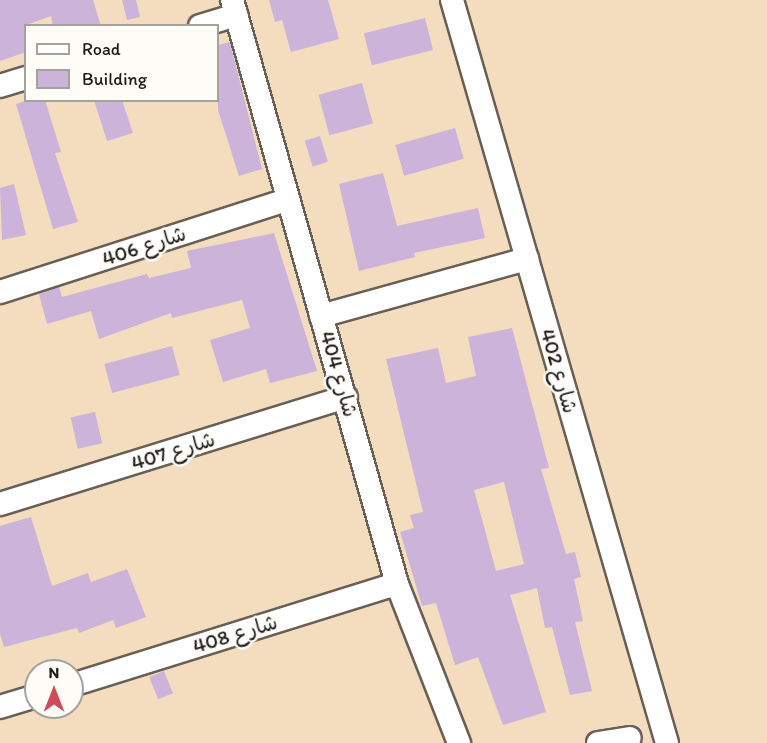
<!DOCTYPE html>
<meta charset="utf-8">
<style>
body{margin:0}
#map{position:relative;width:767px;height:743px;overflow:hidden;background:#f4dcbe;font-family:Itim,"Playpen Sans Arabic",sans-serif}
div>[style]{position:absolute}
.building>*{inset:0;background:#cbb3da;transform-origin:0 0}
.roads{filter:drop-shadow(2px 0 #685f55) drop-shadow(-2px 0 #685f55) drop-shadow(0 2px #685f55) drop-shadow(0 -2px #685f55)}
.minor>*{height:22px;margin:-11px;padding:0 11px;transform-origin:11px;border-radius:11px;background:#fff}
span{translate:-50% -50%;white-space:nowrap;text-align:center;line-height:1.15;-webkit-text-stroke:5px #fdfcf7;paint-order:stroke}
.street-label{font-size:21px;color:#1c1c1c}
.legend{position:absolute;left:24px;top:24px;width:195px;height:78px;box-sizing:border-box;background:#fdfcf7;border:2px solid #a3a29f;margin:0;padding:8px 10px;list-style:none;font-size:18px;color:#1c1c1c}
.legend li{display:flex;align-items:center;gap:12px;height:30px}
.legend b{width:30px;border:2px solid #a3a29f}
.north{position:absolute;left:24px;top:659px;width:60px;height:60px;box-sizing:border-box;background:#fdfcf7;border:2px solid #a3a29f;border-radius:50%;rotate:0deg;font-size:16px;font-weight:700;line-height:24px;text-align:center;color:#1c1c1c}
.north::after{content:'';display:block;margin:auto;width:21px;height:27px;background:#d1495b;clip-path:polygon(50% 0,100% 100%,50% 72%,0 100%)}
</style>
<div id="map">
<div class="building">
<div style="clip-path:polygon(0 0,93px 0,101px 26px,53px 26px,51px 16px,26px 25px,26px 52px,0 61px)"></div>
<div style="clip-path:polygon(122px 0,136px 0,140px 17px,127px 20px)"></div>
<div style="clip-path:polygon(269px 0,328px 0,339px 39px,291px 52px,282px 20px,275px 22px)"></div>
<div style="left:425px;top:18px;width:33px;height:63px;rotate:76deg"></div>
<div style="clip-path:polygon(230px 42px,262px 169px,239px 176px,218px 110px,218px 45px)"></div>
<div style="left:362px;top:83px;width:42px;height:45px;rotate:75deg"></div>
<div style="clip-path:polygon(28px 100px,45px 100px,61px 152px,55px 153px,78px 222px,53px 229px,16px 104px)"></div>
<div style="clip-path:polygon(94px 100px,122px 100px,133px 133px,107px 141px)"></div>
<div style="left:455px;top:128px;width:32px;height:62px;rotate:74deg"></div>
<div style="left:320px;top:136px;width:27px;height:16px;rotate:73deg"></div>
<div style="clip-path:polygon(383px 173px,397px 226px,478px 208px,485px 238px,414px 253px,415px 257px,359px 271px,339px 184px)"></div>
<div style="clip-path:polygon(14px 184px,26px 235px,2px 240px,0 188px)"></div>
<div style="clip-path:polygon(274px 233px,317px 371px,270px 383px,266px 369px,223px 382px,210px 340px,250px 328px,242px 300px,172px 318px,171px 313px,99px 339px,91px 311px,47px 324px,39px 294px,59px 287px,62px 297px,147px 274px,149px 278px,191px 268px,187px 251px)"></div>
<div style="clip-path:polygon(evenodd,512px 328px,549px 468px,541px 469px,566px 554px,575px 552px,581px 577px,574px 579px,583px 621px,575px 622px,592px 691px,570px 695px,552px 627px,545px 628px,537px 588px,510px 595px,546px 712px,503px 725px,478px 657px,455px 665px,436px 603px,422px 606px,400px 532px,414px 528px,410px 515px,423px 512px,386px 359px,438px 348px,446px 383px,476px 376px,468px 337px,512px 328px,504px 482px,524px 564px,496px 571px,474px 490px,504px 482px)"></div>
<div style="left:172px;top:346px;width:30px;height:70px;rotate:75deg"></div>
<div style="left:95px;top:412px;width:32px;height:25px;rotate:77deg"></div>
<div style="clip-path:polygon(31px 517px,52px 586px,88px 573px,91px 582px,127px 569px,146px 617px,116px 628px,113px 620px,79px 633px,77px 628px,4px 647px,0 634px,0 526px)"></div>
<div style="left:164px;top:671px;width:24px;height:16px;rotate:68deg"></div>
</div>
<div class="roads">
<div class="minor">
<div style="left:232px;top:0;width:607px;rotate:74.22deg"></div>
<div style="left:397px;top:584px;width:171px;rotate:68.7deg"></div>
<div style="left:452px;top:0;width:773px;rotate:73.86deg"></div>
<div style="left:200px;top:26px;width:38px;rotate:-17deg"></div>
<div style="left:0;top:86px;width:27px;rotate:-17deg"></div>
<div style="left:0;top:292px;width:301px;rotate:-17.8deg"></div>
<div style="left:321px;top:316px;width:214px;rotate:-15.5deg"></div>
<div style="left:0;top:504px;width:362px;rotate:-17.2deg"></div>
<div style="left:72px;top:685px;width:340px;rotate:-17.3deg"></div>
<div style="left:0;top:707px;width:38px;rotate:-17deg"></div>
<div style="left:598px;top:743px;width:32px;rotate:-9deg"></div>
</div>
</div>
<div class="street-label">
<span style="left:144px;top:246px;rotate:-18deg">شارع 406</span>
<span style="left:559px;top:371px;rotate:74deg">شارع 402</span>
<span style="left:339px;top:374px;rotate:74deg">شارع 404</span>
<span style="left:173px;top:451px;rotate:-17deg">شارع 407</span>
<span style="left:235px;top:634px;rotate:-17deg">شارع 408</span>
</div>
<ul class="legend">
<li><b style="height:8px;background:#fff"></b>Road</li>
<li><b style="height:16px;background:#cbb3da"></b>Building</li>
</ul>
<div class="north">N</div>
</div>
